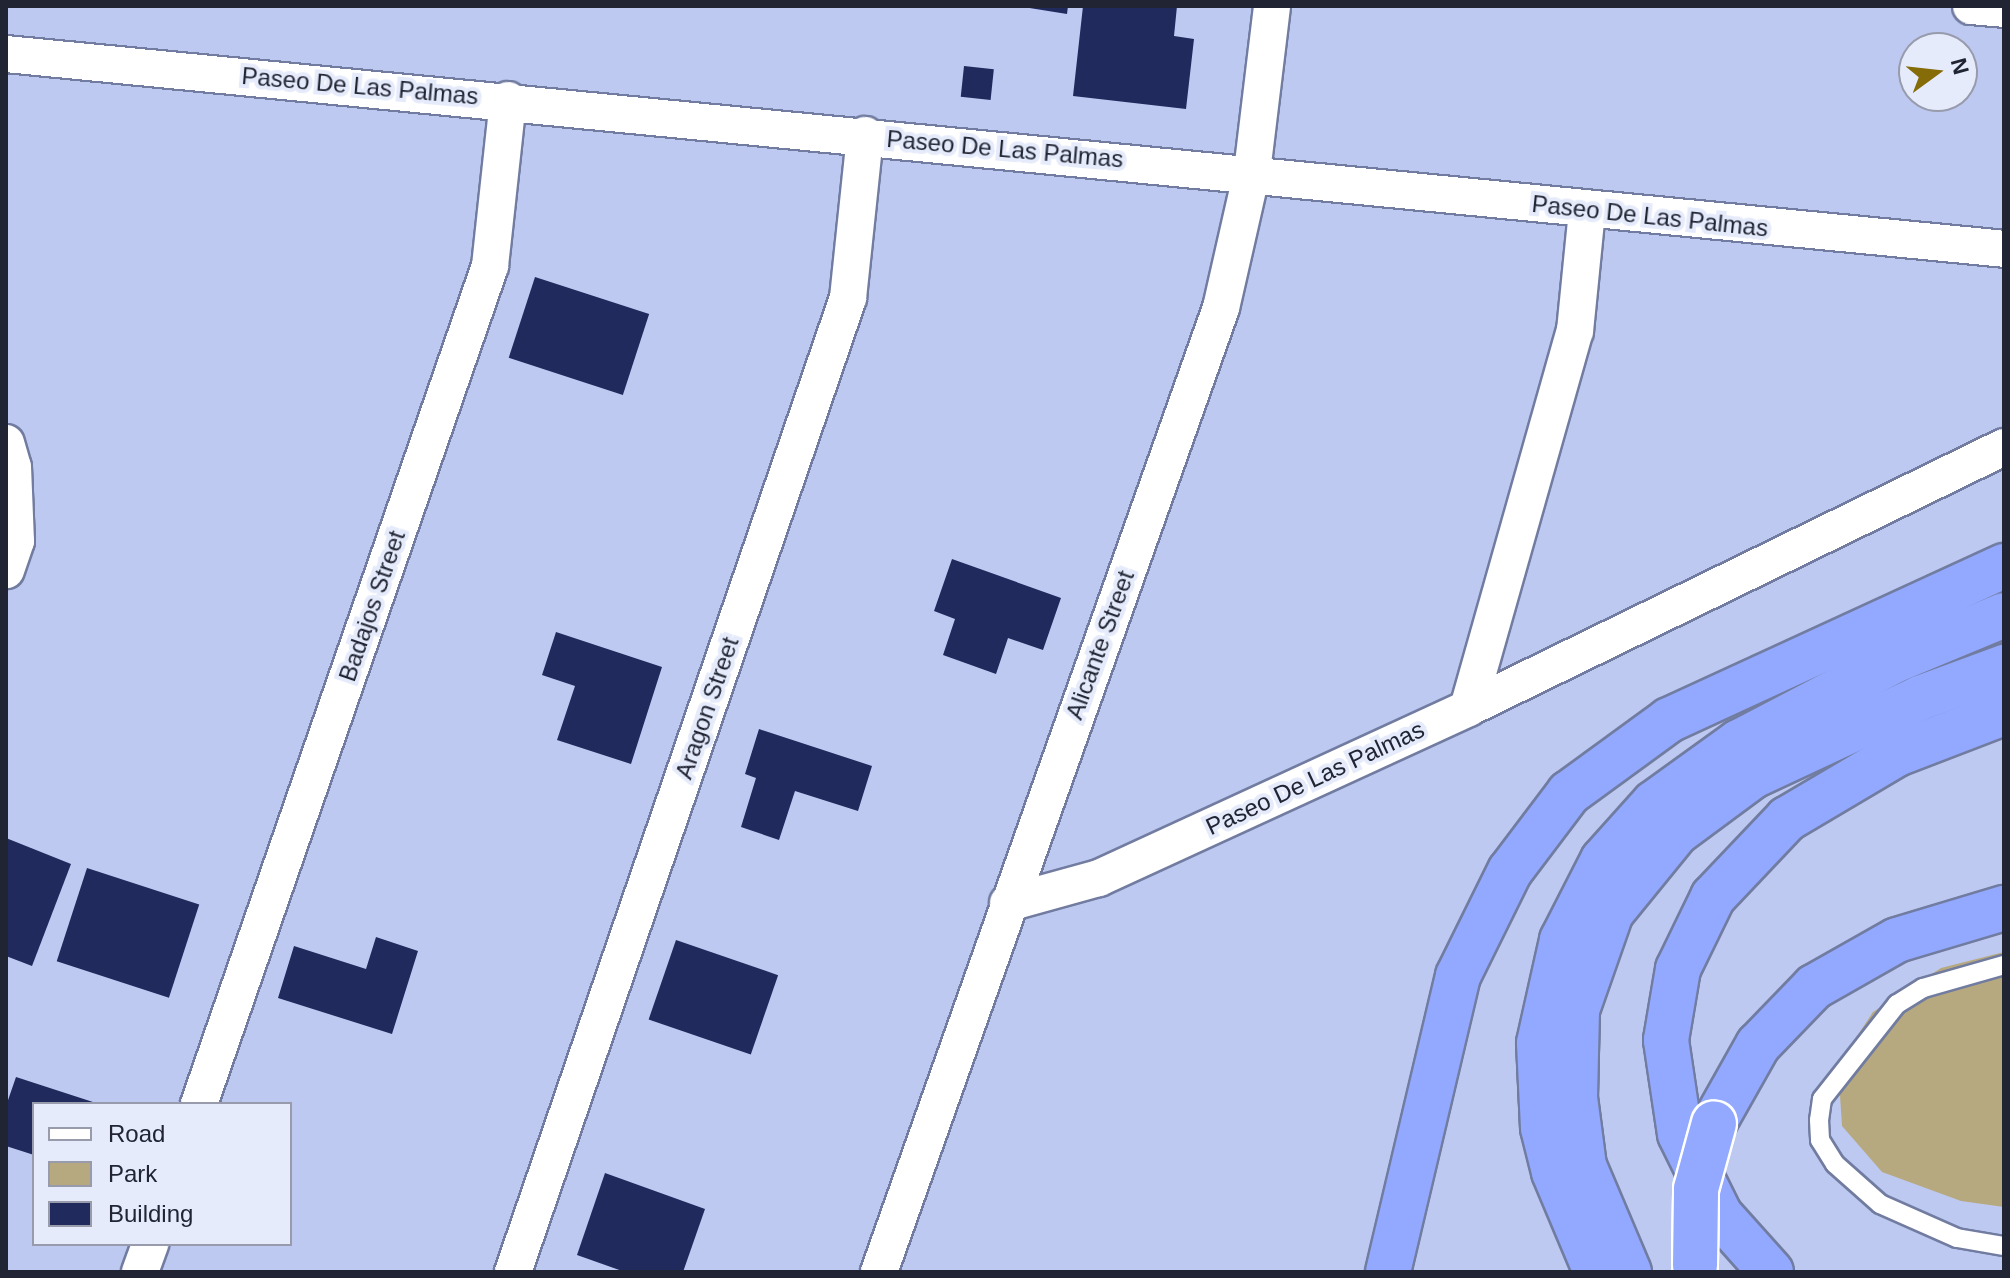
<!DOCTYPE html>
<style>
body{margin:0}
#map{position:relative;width:2010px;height:1278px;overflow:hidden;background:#bdc9f1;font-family:Helvetica,sans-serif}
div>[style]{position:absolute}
.green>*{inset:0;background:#b7a97f}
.building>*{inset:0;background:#202a5c;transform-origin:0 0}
.roads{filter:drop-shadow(2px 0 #717ca0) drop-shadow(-2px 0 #717ca0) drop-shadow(0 2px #717ca0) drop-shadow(0 -2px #717ca0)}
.service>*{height:18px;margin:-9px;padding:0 9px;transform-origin:9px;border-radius:9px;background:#fff}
.minor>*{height:36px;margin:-18px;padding:0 18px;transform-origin:18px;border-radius:18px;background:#fff}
.motorway>*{height:44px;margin:-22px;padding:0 22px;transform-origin:22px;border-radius:22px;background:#92a9ff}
.bridges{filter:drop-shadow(2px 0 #fff) drop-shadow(-2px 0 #fff) drop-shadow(0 2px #fff) drop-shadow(0 -2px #fff)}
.motorway-bridge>*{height:44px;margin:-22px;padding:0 22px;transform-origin:22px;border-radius:22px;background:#92a9ff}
span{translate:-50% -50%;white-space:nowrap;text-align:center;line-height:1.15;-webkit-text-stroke:8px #e6ebfb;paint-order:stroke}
.street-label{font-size:24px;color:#202433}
.frame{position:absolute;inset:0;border:8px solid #202433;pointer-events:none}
.legend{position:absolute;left:32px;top:1102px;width:260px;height:144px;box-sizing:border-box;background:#e6ebfb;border:2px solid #979bab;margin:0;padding:10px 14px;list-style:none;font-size:24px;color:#202433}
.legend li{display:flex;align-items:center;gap:16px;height:40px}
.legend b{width:40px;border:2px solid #979bab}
.north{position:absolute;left:1898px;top:32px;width:80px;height:80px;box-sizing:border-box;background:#e6ebfb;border:2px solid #979bab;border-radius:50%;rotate:75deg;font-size:22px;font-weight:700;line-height:32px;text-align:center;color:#202433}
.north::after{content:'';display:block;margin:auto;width:28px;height:36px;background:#856c08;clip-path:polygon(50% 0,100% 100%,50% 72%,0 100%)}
</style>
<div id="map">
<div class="green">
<div style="clip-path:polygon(2004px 952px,2004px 1207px,1961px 1201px,1882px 1172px,1842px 1126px,1838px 1065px,1873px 1012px,1941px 968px)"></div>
</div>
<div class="building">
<div style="clip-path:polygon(1017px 6px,1068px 6px,1067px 14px)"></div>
<div style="clip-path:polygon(1083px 6px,1177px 6px,1174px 36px,1194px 39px,1186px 109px,1073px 96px)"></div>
<div style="left:964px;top:66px;width:30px;height:31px;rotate:6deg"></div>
<div style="left:535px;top:277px;width:120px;height:85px;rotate:18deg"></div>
<div style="clip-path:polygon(952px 559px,1061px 598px,1043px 650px,1008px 638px,996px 674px,943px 655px,955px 619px,934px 611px)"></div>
<div style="clip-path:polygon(556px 632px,662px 667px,631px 764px,557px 740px,575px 686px,542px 675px)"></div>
<div style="clip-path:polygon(759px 729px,872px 766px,858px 811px,795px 791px,779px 840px,741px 827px,756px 778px,745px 774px)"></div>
<div style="clip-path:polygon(6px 838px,71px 864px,32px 966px,6px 956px)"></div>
<div style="left:87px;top:868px;width:118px;height:98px;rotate:18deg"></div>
<div style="clip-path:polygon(376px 937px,418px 951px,392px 1034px,278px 998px,294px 946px,366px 969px)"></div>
<div style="left:676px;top:940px;width:108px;height:84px;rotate:19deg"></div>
<div style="clip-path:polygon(16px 1077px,96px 1103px,96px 1104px,34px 1104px,34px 1155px,6px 1146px,6px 1106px)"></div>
<div style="clip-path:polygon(605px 1173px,705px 1209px,683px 1272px,625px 1272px,577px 1255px)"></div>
</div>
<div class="roads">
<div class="service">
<div style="left:2004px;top:965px;width:84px;rotate:164.1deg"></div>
<div style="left:1923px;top:988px;width:31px;rotate:148deg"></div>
<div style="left:1897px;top:1004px;width:121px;rotate:128.3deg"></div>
<div style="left:1822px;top:1099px;width:21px;rotate:98deg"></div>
<div style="left:1819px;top:1120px;width:20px;rotate:87deg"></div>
<div style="left:1820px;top:1140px;width:28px;rotate:58deg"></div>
<div style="left:1835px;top:1164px;width:60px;rotate:41.6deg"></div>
<div style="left:1880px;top:1204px;width:84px;rotate:23.8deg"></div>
<div style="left:1957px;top:1238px;width:48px;rotate:9.7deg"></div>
</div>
<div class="minor">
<div style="left:1971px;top:6px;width:33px;rotate:5deg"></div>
<div style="left:6px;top:54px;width:2007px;rotate:5.57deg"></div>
<div style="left:6px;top:443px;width:25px;rotate:74deg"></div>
<div style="left:13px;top:467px;width:74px;rotate:87.7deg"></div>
<div style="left:16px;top:541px;width:31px;rotate:109deg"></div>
<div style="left:1468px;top:708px;width:392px;rotate:-74.2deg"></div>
<div style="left:1575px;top:331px;width:121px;rotate:-84.3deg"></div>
<div style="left:1008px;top:903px;width:94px;rotate:-15.4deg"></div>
<div style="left:1099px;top:878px;width:406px;rotate:-24.7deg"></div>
<div style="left:1468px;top:708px;width:596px;rotate:-25.96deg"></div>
<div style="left:199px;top:1104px;width:887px;rotate:-70.85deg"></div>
<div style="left:490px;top:266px;width:167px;rotate:-83.8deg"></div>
<div style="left:140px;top:1272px;width:30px;rotate:-70deg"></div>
<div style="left:513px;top:1272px;width:1030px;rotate:-71.02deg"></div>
<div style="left:848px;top:298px;width:164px;rotate:-84deg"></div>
<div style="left:879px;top:1272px;width:1023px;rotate:-70.47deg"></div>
<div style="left:1221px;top:308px;width:139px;rotate:-77.2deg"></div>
<div style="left:1252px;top:172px;width:167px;rotate:-83.1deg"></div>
</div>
<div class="motorway">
<div style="left:1714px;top:1123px;width:90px;rotate:-60.6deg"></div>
<div style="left:1758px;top:1045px;width:81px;rotate:-46deg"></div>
<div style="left:1814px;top:987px;width:95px;rotate:-29.5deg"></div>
<div style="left:1897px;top:940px;width:112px;rotate:-16.7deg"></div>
<div style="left:1388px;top:1272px;width:304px;rotate:-76.7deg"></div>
<div style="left:1458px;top:976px;width:117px;rotate:-63.7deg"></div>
<div style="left:1510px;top:871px;width:98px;rotate:-52.9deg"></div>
<div style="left:1569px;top:793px;width:124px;rotate:-36.1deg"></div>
<div style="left:1669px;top:720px;width:369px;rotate:-24.7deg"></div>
<div style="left:1596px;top:1272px;width:108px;rotate:-112.8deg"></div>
<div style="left:1554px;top:1172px;width:45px;rotate:-104deg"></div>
<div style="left:1543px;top:1128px;width:85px;rotate:-92.7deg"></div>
<div style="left:1539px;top:1043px;width:106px;rotate:-77.4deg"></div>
<div style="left:1562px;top:940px;width:90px;rotate:-62.9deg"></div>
<div style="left:1603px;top:860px;width:76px;rotate:-48.2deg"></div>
<div style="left:1654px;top:803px;width:105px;rotate:-35.7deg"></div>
<div style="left:1739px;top:742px;width:177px;rotate:-27.6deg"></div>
<div style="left:1896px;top:660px;width:117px;rotate:-22.6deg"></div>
<div style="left:1629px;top:1272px;width:115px;rotate:-113deg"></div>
<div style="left:1584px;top:1166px;width:69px;rotate:-97.5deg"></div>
<div style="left:1575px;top:1098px;width:88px;rotate:-88.7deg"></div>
<div style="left:1577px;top:1010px;width:103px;rotate:-70.7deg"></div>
<div style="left:1611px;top:913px;width:103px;rotate:-50.9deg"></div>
<div style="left:1676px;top:833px;width:96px;rotate:-36.5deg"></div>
<div style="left:1753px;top:776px;width:184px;rotate:-25deg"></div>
<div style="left:1920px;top:698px;width:90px;rotate:-20.3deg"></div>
<div style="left:1771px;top:1272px;width:76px;rotate:-131.8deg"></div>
<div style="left:1720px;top:1215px;width:90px;rotate:-116.3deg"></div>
<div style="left:1680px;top:1134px;width:95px;rotate:-98.5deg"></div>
<div style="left:1666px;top:1040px;width:72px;rotate:-80.4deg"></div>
<div style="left:1678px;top:969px;width:80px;rotate:-64.1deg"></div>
<div style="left:1713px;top:897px;width:108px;rotate:-46.5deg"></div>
<div style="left:1787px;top:819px;width:128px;rotate:-30.6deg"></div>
<div style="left:1897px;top:754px;width:115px;rotate:-21deg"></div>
</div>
</div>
<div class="bridges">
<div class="motorway-bridge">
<div style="left:1695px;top:1265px;width:76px;rotate:-89.2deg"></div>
<div style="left:1696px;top:1189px;width:68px;rotate:-74.7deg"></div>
</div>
</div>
<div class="street-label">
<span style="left:360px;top:86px;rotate:5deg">Paseo De Las Palmas</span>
<span style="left:1005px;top:149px;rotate:5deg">Paseo De Las Palmas</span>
<span style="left:1650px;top:216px;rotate:6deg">Paseo De Las Palmas</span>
<span style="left:372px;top:606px;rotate:-71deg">Badajos Street</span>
<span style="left:1100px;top:645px;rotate:-70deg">Alicante Street</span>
<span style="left:707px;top:708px;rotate:-71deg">Aragon Street</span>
<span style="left:1315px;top:778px;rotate:-25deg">Paseo De Las Palmas</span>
</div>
<div class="frame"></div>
<ul class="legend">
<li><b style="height:10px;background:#fff"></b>Road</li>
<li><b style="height:22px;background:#b7a97f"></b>Park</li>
<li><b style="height:22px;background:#202a5c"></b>Building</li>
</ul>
<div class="north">N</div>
</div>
